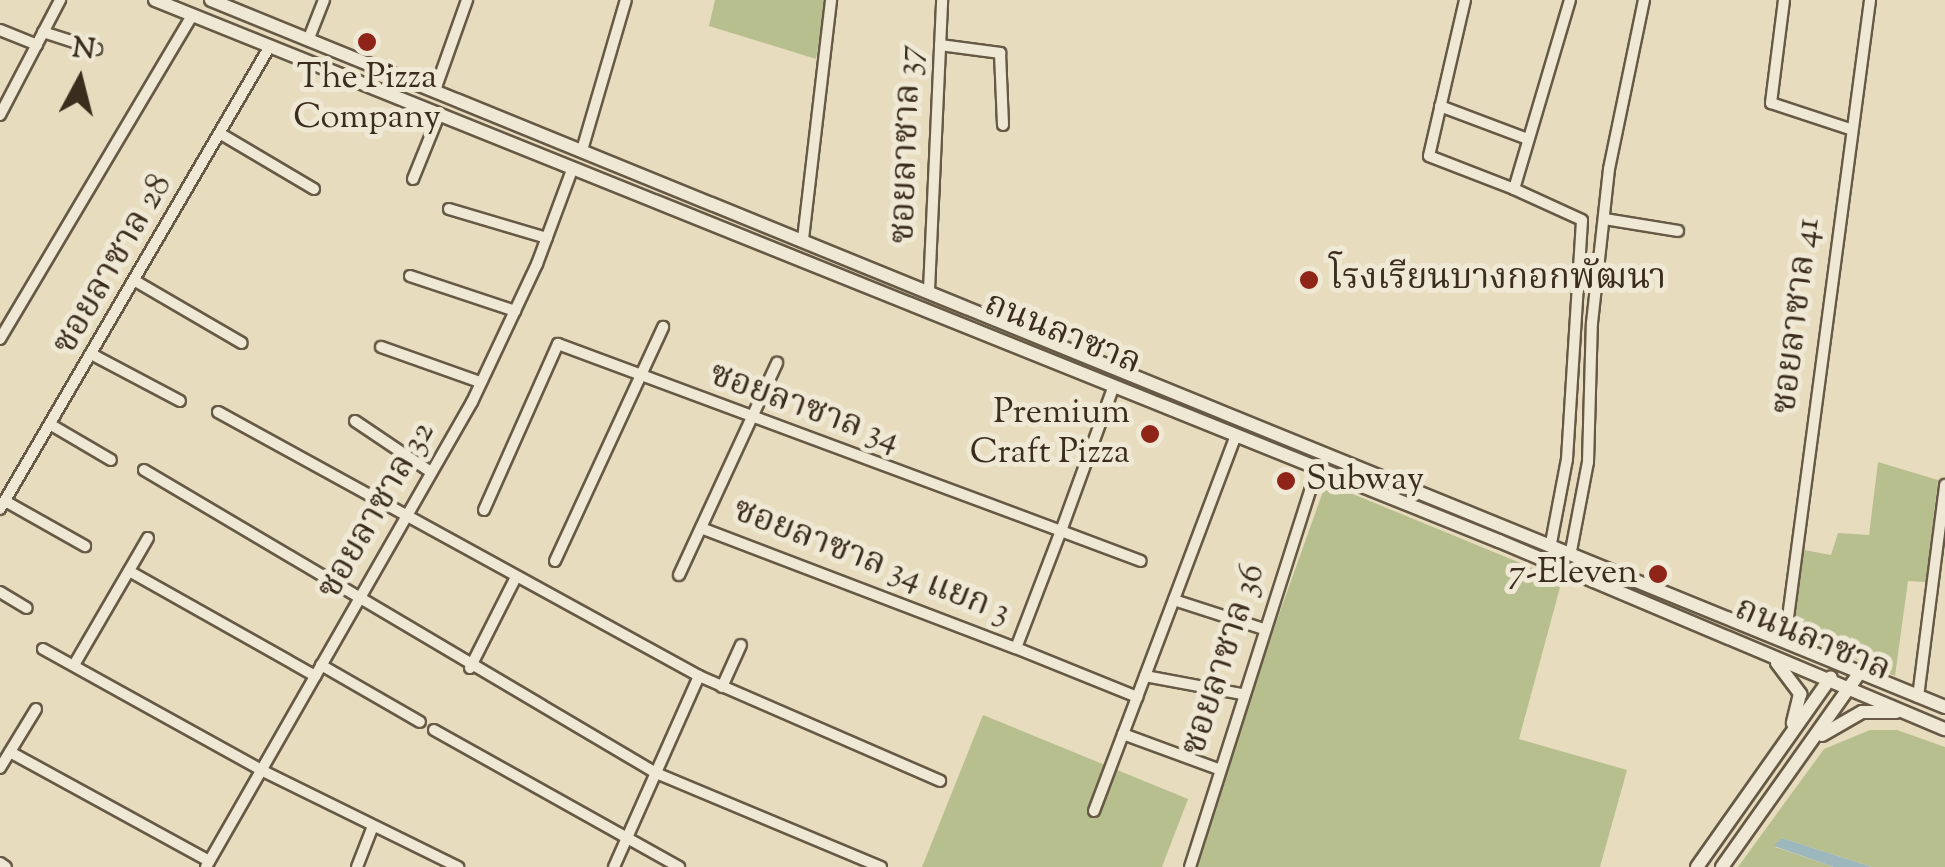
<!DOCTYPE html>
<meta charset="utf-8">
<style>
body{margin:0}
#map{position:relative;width:1945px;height:867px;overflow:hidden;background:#e7dcbd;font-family:"Sorts Mill Goudy","Noto Serif Thai",serif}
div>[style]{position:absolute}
.green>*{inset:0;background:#b8bf8f}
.water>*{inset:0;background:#9db8bd}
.roads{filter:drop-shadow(2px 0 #665945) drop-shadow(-2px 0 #665945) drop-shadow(0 2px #665945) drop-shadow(0 -2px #665945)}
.minor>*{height:10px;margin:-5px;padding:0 5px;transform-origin:5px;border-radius:5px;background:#efe8d4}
.tertiary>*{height:12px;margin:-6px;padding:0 6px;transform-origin:6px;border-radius:6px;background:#efe8d4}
.dots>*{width:28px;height:28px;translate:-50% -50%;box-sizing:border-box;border:5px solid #efe8d4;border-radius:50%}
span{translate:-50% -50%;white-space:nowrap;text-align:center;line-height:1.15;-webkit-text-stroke:10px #efe8d4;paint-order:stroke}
.poi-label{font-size:35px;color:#3b2d1d}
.left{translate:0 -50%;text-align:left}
.right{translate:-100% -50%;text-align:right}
.street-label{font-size:35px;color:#3b2d1d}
.north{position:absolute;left:30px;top:30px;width:100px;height:100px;-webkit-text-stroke:8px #efe8d4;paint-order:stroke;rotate:7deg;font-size:28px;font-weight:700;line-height:40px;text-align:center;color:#3b2d1d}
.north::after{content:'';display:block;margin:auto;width:35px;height:45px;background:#3b2d1d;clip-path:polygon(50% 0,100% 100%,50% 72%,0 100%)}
</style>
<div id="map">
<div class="green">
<div style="clip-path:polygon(715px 0,825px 0,816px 59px,709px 26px)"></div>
<div style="clip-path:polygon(1878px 462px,1938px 480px,1926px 582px,1908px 581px,1895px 676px,1792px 631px,1804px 550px,1831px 555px,1838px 533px,1869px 535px)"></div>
<div style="clip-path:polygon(1326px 483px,1562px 580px,1519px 739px,1627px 770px,1600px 867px,1197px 867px,1223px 771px)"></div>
<div style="clip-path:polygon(983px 715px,1188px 799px,1162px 867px,922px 867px)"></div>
<div style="clip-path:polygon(1870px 730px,1897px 730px,1945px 747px,1945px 867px,1872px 867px,1782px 838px,1775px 847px,1834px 867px,1738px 867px,1824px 749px)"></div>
</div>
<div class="water">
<div style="clip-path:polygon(1782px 838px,1872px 867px,1834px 867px,1774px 846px)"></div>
</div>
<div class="roads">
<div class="minor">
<div style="left:1465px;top:0;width:160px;rotate:103deg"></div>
<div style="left:1429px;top:156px;width:91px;rotate:21.2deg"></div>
<div style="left:1784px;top:0;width:104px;rotate:97.2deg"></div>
<div style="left:1771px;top:103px;width:83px;rotate:18.2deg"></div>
<div style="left:0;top:30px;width:40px;rotate:22deg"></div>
<div style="left:43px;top:32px;width:56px;rotate:17.8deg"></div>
<div style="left:309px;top:38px;width:41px;rotate:-68.5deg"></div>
<div style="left:940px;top:45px;width:61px;rotate:7.6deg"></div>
<div style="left:1000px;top:53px;width:72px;rotate:87.6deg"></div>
<div style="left:435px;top:90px;width:96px;rotate:-70.4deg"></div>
<div style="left:1440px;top:106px;width:94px;rotate:20.6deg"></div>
<div style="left:0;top:115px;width:130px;rotate:-62.4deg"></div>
<div style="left:221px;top:134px;width:108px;rotate:30.6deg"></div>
<div style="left:582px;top:150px;width:156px;rotate:-73.7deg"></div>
<div style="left:413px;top:179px;width:69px;rotate:-67.9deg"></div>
<div style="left:449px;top:209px;width:102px;rotate:16.5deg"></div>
<div style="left:1605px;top:219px;width:74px;rotate:9.3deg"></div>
<div style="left:803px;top:239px;width:241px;rotate:-83.3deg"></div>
<div style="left:410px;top:276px;width:111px;rotate:18.4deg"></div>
<div style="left:137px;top:282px;width:121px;rotate:30.2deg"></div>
<div style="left:929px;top:290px;width:290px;rotate:-87.4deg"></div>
<div style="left:0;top:339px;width:377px;rotate:-59.3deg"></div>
<div style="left:381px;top:347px;width:105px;rotate:19.5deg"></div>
<div style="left:95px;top:356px;width:96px;rotate:27.9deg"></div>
<div style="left:218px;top:412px;width:549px;rotate:28.76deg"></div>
<div style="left:699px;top:676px;width:209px;rotate:114deg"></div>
<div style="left:355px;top:421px;width:92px;rotate:33.9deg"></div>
<div style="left:53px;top:426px;width:67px;rotate:30.4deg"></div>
<div style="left:144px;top:470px;width:595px;rotate:30.62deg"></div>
<div style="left:656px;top:773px;width:244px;rotate:22.7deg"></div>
<div style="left:5px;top:501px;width:92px;rotate:29.4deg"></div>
<div style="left:0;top:509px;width:536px;rotate:-59.75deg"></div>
<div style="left:484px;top:510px;width:182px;rotate:-66deg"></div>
<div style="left:558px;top:344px;width:537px;rotate:20.39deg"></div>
<div style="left:1061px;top:531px;width:152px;rotate:-70deg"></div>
<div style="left:701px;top:528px;width:337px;rotate:20.9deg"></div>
<div style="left:1016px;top:648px;width:125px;rotate:-69deg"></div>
<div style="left:1061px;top:531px;width:85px;rotate:20.6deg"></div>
<div style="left:1551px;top:543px;width:86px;rotate:-79.2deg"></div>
<div style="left:1567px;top:459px;width:239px;rotate:-86.4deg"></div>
<div style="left:1582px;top:220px;width:75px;rotate:-155.5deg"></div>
<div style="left:1514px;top:189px;width:197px;rotate:-73.5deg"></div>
<div style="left:1571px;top:551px;width:91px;rotate:-79.2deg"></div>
<div style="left:1588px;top:462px;width:139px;rotate:-88.4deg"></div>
<div style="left:1592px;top:323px;width:155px;rotate:-83.7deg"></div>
<div style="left:1609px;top:169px;width:173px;rotate:-78.3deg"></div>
<div style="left:555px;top:561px;width:258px;rotate:-65.2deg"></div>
<div style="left:129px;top:571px;width:214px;rotate:29.4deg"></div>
<div style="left:679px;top:575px;width:234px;rotate:-65.2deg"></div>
<div style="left:0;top:592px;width:31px;rotate:31deg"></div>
<div style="left:1174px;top:600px;width:95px;rotate:17.9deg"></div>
<div style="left:1785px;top:640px;width:646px;rotate:-82.43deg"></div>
<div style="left:1016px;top:648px;width:131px;rotate:22deg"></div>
<div style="left:43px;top:649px;width:249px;rotate:29deg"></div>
<div style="left:261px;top:770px;width:220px;rotate:26.2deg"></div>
<div style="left:74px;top:665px;width:147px;rotate:-59.8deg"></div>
<div style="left:321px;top:665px;width:114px;rotate:29.9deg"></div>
<div style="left:470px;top:668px;width:102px;rotate:-63.2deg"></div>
<div style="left:699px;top:676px;width:263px;rotate:23.5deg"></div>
<div style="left:1145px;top:676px;width:99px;rotate:10.5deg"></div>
<div style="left:722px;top:687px;width:46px;rotate:-65.7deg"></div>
<div style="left:1918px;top:697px;width:214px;rotate:-82.7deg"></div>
<div style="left:434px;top:730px;width:281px;rotate:29.2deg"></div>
<div style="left:1123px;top:734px;width:101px;rotate:20.2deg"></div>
<div style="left:10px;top:752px;width:227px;rotate:28.7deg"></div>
<div style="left:0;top:768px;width:69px;rotate:-58.6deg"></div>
<div style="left:1094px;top:811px;width:399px;rotate:-69.3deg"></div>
<div style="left:0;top:863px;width:7px;rotate:34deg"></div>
<div style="left:206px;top:867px;width:536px;rotate:-60.23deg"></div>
<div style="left:472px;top:402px;width:153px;rotate:-64.8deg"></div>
<div style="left:537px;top:264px;width:100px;rotate:-69.6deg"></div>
<div style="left:357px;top:867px;width:44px;rotate:-68.7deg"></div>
<div style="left:1190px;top:867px;width:416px;rotate:-72.3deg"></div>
</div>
<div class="tertiary">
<div style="left:155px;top:0;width:1449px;rotate:21.93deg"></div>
<div style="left:1499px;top:541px;width:484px;rotate:22.9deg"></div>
<div style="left:211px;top:0;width:1873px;rotate:22.18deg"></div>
<div style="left:1777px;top:663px;width:39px;rotate:53deg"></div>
<div style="left:1800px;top:694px;width:30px;rotate:104deg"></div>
<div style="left:1822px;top:735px;width:46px;rotate:-29.9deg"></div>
<div style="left:1862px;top:712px;width:34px"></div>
<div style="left:1697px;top:867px;width:232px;rotate:-54.8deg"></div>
<div style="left:1722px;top:867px;width:239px;rotate:-54.7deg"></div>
</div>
</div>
<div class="dots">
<div style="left:367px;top:42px;background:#8f2418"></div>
<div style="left:1309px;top:280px;background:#8f2418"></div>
<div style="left:1150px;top:434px;background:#8f2418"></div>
<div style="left:1286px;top:481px;background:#8f2418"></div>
<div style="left:1658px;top:574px;background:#8f2418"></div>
</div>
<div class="poi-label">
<span style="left:367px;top:99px">The Pizza<br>Company</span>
<span class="left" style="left:1329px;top:280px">โรงเรียนบางกอกพัฒนา</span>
<span class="right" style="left:1130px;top:434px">Premium<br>Craft Pizza</span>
<span class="left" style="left:1306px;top:481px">Subway</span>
<span class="right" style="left:1638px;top:574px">7-Eleven</span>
</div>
<div class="street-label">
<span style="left:908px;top:144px;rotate:-88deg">ซอยลาซาล 37</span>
<span style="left:114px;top:265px;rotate:-60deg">ซอยลาซาล 28</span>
<span style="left:1798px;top:316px;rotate:-83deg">ซอยลาซาล 41</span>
<span style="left:1062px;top:335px;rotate:22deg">ถนนลาซาล</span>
<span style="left:804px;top:409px;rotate:20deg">ซอยลาซาล 34</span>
<span style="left:378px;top:511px;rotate:-60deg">ซอยลาซาล 32</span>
<span style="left:871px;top:563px;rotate:21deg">ซอยลาซาล 34 แยก 3</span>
<span style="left:1812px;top:641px;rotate:23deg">ถนนลาซาล</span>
<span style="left:1225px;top:660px;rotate:-72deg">ซอยลาซาล 36</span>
</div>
<div class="north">N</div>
</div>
